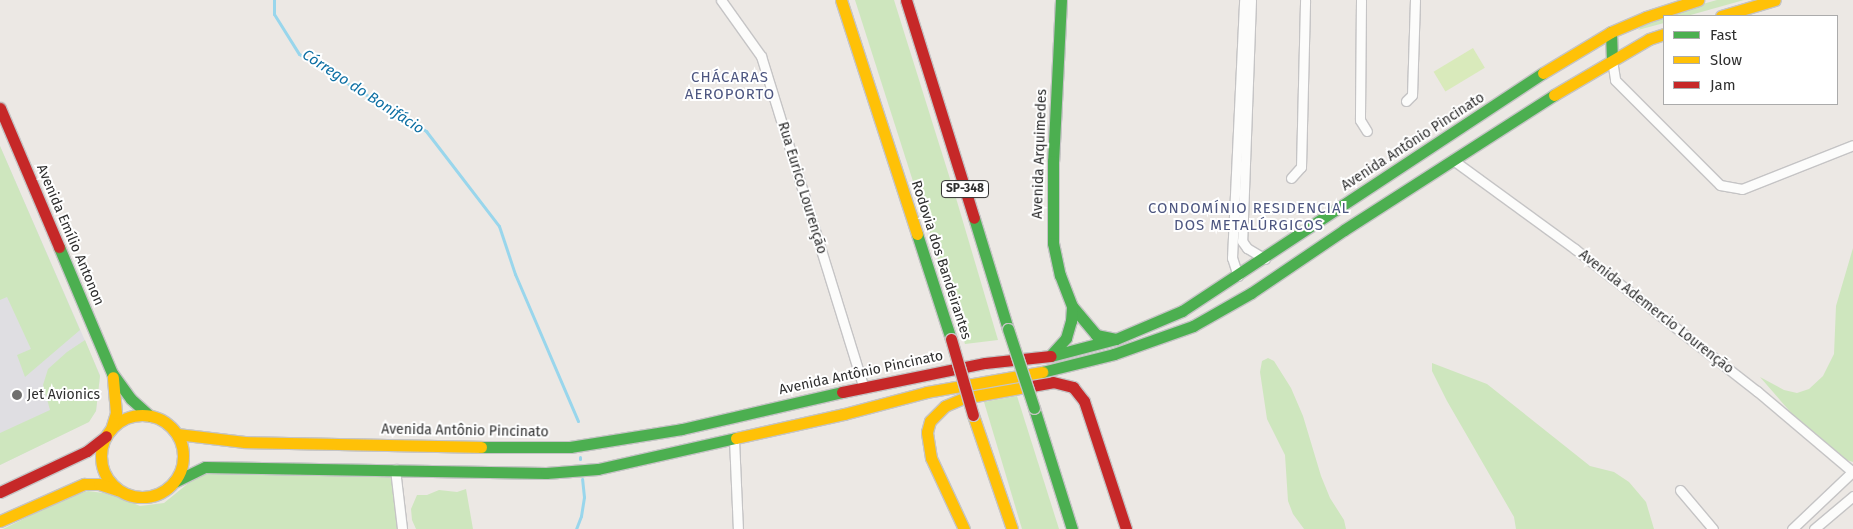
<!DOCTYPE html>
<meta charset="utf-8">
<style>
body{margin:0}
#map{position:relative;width:1853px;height:529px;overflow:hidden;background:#ece8e4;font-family:"Fira Sans",sans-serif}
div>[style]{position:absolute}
.airport>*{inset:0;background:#dfdee2}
.green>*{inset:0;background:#cee6be}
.pitch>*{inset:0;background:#d9eabb;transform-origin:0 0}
.stream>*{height:3px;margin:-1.5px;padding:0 1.5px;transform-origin:1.5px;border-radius:1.5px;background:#99d6ec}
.roads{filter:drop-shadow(1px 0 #c5c4c5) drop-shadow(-1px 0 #c5c4c5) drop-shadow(0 1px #c5c4c5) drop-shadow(0 -1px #c5c4c5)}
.street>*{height:9px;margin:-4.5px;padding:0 4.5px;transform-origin:4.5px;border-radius:4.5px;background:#fcfcfb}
.fast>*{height:11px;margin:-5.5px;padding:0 5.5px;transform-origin:5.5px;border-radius:5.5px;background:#4caf50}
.slow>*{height:11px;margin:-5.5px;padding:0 5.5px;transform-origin:5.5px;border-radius:5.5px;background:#ffc107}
.slow>.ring{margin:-5.5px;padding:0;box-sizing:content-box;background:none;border:11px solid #ffc107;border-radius:50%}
.jam>*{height:11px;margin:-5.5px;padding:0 5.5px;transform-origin:5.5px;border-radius:5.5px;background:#c62828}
.bridges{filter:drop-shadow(1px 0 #c6c5c4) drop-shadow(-1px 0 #c6c5c4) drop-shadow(0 1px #c6c5c4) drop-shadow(0 -1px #c6c5c4)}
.fast-bridge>*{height:11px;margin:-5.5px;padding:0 5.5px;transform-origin:5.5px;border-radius:5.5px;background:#4caf50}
.jam-bridge>*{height:11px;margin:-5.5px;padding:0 5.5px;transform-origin:5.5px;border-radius:5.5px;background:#c62828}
.dots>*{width:14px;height:14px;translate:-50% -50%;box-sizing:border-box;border:2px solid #fff;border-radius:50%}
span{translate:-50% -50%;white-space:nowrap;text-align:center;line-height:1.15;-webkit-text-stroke:4px #fff;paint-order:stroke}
.shield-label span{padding:1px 4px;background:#fff;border:1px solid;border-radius:4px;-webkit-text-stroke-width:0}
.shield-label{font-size:12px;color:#2e2e2e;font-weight:700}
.street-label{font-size:14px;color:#2e2e2e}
.poi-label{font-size:14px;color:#2e2e2e}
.left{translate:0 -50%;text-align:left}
.neighbourhood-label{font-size:15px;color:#4d5680;letter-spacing:1px}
.water-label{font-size:15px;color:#0d6fa3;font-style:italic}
.legend{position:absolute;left:1663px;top:15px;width:175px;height:90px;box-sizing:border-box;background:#fff;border:1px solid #ababab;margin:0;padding:6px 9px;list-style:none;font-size:15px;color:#2e2e2e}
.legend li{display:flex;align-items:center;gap:10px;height:25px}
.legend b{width:25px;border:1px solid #ababab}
</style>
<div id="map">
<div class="airport">
<div style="clip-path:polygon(0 146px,100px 375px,96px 411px,88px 422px,0 465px)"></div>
</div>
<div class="green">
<div style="clip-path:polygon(855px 0,894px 0,956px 198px,998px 340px,965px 344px)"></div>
<div style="clip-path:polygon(1717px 0,1744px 0,1687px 16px,1664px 16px,1664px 23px,1638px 30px,1649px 19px)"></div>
<div style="clip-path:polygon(0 146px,80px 330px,25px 377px,17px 355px,31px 349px,7px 297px,0 300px)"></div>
<div style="clip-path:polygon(1853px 248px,1853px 462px,1840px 458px,1821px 447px,1760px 377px,1784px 390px,1797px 393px,1809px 389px,1823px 376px,1834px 354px,1836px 306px)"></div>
<div style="clip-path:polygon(85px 340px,100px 376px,96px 411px,89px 422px,0 465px,0 433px,50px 410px,43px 385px,48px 369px,67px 352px)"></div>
<div style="clip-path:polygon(1268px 358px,1274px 361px,1291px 388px,1303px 416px,1321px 476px,1330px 498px,1344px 520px,1346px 529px,1304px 529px,1293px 514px,1288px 501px,1285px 455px,1267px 419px,1260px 372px,1262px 361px)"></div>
<div style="clip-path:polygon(1432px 363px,1487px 384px,1590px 466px,1614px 472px,1629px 482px,1646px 502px,1654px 529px,1516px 529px,1514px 517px,1447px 401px,1432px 371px)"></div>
<div style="clip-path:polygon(1017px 396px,1059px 529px,1022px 529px,984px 402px)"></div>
<div style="clip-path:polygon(214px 469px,383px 473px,392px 479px,399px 529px,3px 529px,66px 498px,88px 491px,111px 494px,140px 506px,164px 503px,191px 481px)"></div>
<div style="clip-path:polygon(466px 489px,473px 529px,416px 529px,412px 520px,411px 509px,417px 495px,427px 495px,439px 490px,457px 492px)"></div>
</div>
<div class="pitch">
<div style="left:1473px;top:48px;width:23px;height:46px;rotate:59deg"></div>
</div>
<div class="stream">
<div style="left:274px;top:0;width:14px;rotate:90deg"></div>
<div style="left:274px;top:14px;width:47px;rotate:58deg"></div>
<div style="left:299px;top:54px;width:149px;rotate:31.2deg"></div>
<div style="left:426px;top:131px;width:120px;rotate:52.5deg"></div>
<div style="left:499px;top:226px;width:51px;rotate:71.6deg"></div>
<div style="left:515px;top:274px;width:160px;rotate:66.8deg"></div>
<div style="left:580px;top:457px;width:2px;rotate:90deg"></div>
<div style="left:576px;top:529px;width:14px;rotate:-69deg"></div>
<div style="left:581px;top:516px;width:19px;rotate:-81deg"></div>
<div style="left:584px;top:497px;width:18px;rotate:-96deg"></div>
</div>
<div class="roads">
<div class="street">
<div style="left:721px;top:0;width:69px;rotate:54.5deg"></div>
<div style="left:761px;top:56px;width:345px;rotate:72.8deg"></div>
<div style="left:1251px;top:0;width:241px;rotate:92.1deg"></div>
<div style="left:1242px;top:241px;width:9px;rotate:54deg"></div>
<div style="left:1247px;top:248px;width:21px;rotate:31deg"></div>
<div style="left:1361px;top:0;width:120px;rotate:90.5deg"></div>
<div style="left:1360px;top:120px;width:13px;rotate:58deg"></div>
<div style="left:1612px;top:60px;width:20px;rotate:81deg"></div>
<div style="left:1615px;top:80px;width:148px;rotate:45deg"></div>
<div style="left:1720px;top:185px;width:22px;rotate:10deg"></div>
<div style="left:1742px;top:189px;width:119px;rotate:-21.6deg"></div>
<div style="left:1406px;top:101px;width:8px;rotate:-45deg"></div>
<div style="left:1412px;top:95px;width:95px;rotate:-88.2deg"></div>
<div style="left:1453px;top:160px;width:151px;rotate:36.1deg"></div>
<div style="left:1575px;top:249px;width:231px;rotate:38deg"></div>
<div style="left:1757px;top:391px;width:126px;rotate:40.2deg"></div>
<div style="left:1291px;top:178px;width:15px;rotate:-48deg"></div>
<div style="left:1301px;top:167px;width:167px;rotate:-88.6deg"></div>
<div style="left:1238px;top:276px;width:19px;rotate:-108deg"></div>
<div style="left:1232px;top:258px;width:258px;rotate:-87.3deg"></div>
<div style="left:734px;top:439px;width:90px;rotate:87.5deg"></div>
<div style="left:395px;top:469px;width:60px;rotate:83.3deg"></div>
<div style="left:1680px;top:490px;width:51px;rotate:49.8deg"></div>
<div style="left:1792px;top:529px;width:83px;rotate:-43.5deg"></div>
<div style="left:1814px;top:529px;width:51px;rotate:-40.2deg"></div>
</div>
<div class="fast">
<div style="left:1061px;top:0;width:161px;rotate:92.8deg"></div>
<div style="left:1053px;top:161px;width:82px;rotate:90deg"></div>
<div style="left:1053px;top:243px;width:33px;rotate:78deg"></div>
<div style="left:1060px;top:275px;width:33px;rotate:69deg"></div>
<div style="left:1072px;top:306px;width:38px;rotate:50deg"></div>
<div style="left:1096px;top:335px;width:20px;rotate:11deg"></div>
<div style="left:1611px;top:32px;width:28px;rotate:88deg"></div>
<div style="left:974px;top:218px;width:116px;rotate:73deg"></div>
<div style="left:917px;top:234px;width:110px;rotate:72.1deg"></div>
<div style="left:59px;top:247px;width:137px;rotate:67.2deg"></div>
<div style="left:112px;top:373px;width:32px;rotate:54deg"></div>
<div style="left:131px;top:399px;width:25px;rotate:42deg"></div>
<div style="left:1050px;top:356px;width:24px;rotate:-48deg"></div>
<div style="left:1066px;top:338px;width:18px;rotate:-74deg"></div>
<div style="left:1071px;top:321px;width:15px;rotate:-86deg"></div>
<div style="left:1051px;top:356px;width:67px;rotate:-14.7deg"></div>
<div style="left:1116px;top:339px;width:72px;rotate:-23deg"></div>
<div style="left:1182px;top:311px;width:432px;rotate:-33.4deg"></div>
<div style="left:1042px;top:372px;width:74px;rotate:-14deg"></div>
<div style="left:1114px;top:354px;width:84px;rotate:-19.5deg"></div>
<div style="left:1193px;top:326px;width:67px;rotate:-29.6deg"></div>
<div style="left:1251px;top:293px;width:112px;rotate:-34.1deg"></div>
<div style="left:1344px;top:230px;width:250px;rotate:-32.7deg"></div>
<div style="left:1034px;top:408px;width:127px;rotate:72.6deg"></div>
<div style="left:481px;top:447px;width:89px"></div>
<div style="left:570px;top:447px;width:113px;rotate:-9.1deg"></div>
<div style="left:682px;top:429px;width:164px;rotate:-13deg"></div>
<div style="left:174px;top:482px;width:34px;rotate:-26deg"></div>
<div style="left:205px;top:467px;width:341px;rotate:1deg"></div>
<div style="left:546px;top:473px;width:52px;rotate:-4.4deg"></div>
<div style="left:598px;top:469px;width:141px;rotate:-12.7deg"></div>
</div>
<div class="slow">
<div style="left:841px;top:0;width:246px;rotate:72deg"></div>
<div style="left:1721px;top:16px;width:56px;rotate:-16.5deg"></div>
<div style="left:1543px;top:73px;width:79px;rotate:-31.1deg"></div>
<div style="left:1611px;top:32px;width:38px;rotate:-23deg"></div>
<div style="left:1646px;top:17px;width:55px;rotate:-18.1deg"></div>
<div style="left:1554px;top:95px;width:110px;rotate:-30.5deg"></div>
<div style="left:1649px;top:39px;width:16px;rotate:-18deg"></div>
<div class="ring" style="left:101px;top:415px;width:71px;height:71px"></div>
<div style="left:973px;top:415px;width:120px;rotate:71.1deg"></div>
<div style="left:111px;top:429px;width:17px;rotate:-73deg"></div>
<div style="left:116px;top:413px;width:36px;rotate:-95deg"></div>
<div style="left:177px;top:434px;width:68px;rotate:6.7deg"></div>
<div style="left:245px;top:442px;width:236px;rotate:1.2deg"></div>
<div style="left:736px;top:438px;width:111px;rotate:-12.5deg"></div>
<div style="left:844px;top:414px;width:86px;rotate:-14.8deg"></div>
<div style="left:927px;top:392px;width:117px;rotate:-9.9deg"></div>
<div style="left:0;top:521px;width:92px;rotate:-23.8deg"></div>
<div style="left:84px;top:484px;width:15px"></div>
<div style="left:99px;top:484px;width:20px;rotate:18deg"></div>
<div style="left:964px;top:529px;width:78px;rotate:-114.9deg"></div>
<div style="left:931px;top:458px;width:26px;rotate:-99deg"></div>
<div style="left:927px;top:432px;width:11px;rotate:-75deg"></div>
<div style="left:930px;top:421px;width:21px;rotate:-45deg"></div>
<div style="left:945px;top:406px;width:21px;rotate:-23deg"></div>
<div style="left:964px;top:398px;width:63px;rotate:-10.1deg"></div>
</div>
<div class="jam">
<div style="left:906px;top:0;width:228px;rotate:72.7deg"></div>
<div style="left:0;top:108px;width:151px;rotate:67deg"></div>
<div style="left:1026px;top:387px;width:27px;rotate:-10deg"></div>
<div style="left:1053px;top:382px;width:21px;rotate:14deg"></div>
<div style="left:1073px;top:387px;width:18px;rotate:52deg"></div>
<div style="left:1084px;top:401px;width:135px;rotate:71.8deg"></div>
<div style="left:842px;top:392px;width:146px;rotate:-11.5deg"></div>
<div style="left:985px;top:363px;width:66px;rotate:-6.1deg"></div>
<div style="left:0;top:492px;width:96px;rotate:-25.2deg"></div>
<div style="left:87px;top:451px;width:24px;rotate:-38deg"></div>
</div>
</div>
<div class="bridges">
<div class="fast-bridge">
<div style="left:1008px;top:329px;width:83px;rotate:71.8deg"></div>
</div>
<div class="jam-bridge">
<div style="left:951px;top:339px;width:79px;rotate:73.9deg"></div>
</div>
</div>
<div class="dots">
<div style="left:17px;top:395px;background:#706f6e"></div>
</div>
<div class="shield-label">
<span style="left:965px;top:189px">SP-348</span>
</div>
<div class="street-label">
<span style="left:1413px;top:142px;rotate:-33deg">Avenida Antônio Pincinato</span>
<span style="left:1040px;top:154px;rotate:-88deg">Avenida Arquimedes</span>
<span style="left:802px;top:188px;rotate:73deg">Rua Eurico Lourenção</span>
<span style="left:70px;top:235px;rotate:67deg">Avenida Emílio Antonon</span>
<span style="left:941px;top:260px;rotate:72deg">Rodovia dos Bandeirantes</span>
<span style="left:1656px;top:312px;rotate:38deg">Avenida Ademercio Lourenção</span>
<span style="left:861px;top:373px;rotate:-12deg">Avenida Antônio Pincinato</span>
<span style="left:465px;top:431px;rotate:1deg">Avenida Antônio Pincinato</span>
</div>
<div class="poi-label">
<span class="left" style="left:27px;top:395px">Jet Avionics</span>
</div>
<div class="neighbourhood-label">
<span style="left:730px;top:86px">CHÁCARAS<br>AEROPORTO</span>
<span style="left:1249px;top:217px">CONDOMÍNIO RESIDENCIAL<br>DOS METALÚRGICOS</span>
</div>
<div class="water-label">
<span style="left:363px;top:92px;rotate:33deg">Córrego do Bonifácio</span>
</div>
<ul class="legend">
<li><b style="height:6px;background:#4caf50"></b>Fast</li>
<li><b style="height:6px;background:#ffc107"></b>Slow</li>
<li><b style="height:6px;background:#c62828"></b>Jam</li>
</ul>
</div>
